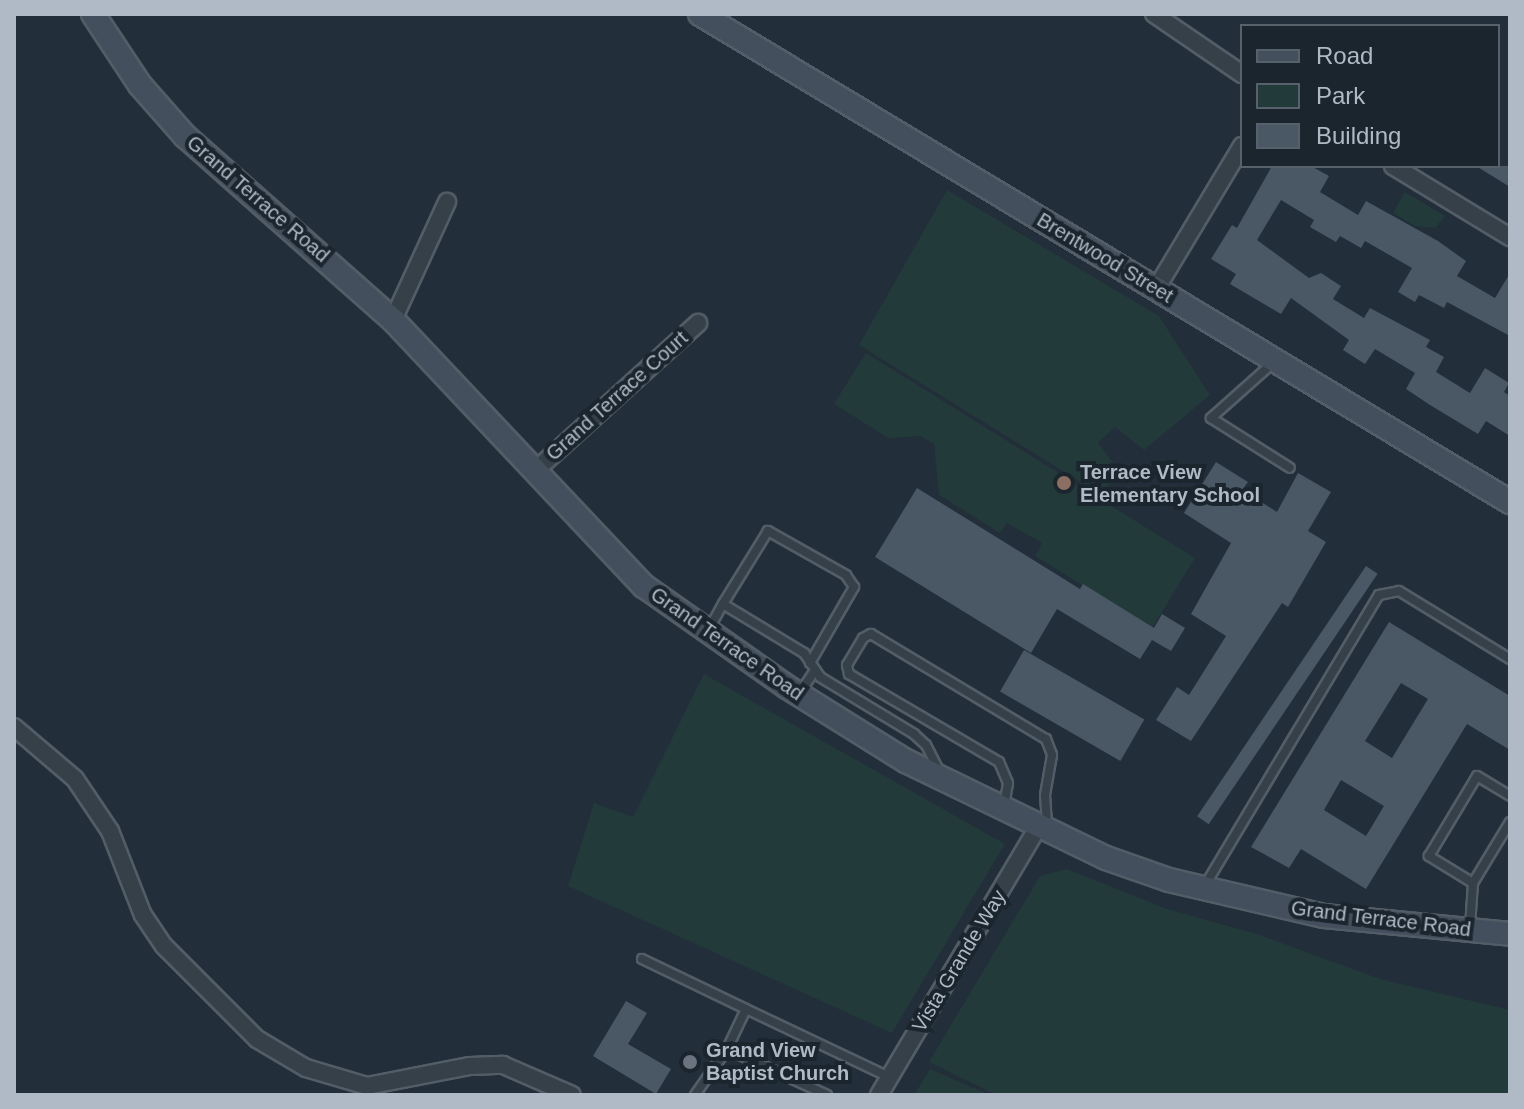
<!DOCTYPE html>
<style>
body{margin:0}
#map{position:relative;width:1524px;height:1109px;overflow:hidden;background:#222e39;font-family:Helvetica,sans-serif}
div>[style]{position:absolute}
.green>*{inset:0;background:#233a3a}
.building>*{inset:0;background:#4a5865;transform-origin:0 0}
.roads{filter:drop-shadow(2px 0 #535d67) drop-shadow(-2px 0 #535d67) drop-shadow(0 2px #535d67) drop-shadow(0 -2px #535d67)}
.lane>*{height:8px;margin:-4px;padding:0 4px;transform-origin:4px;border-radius:4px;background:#354049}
.street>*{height:16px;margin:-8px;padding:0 8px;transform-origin:8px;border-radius:8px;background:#354049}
.secondary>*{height:22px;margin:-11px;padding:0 11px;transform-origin:11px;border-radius:11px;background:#434f5c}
.dots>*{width:22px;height:22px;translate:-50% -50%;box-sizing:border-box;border:4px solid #1b252e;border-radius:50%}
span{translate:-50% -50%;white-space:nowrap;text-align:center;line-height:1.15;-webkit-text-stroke:8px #1b252e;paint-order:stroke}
.street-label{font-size:20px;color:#b0bac6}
.poi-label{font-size:20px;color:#b0bac6;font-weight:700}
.left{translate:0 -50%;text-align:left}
.frame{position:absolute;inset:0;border:16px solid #b0bac6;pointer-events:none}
.legend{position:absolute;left:1240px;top:24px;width:260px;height:144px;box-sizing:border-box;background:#1b252e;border:2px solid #57616b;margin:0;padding:10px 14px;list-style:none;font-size:24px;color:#b0bac6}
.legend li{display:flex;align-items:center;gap:16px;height:40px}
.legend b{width:40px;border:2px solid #57616b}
</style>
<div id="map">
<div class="green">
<div style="clip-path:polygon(947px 190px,1159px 316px,1210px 395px,1144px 450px,1115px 427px,1098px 443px,1113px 462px,1113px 480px,1100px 494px,859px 345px)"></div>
<div style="clip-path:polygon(1405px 192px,1445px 216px,1435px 228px,1415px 226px,1393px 213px)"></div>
<div style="clip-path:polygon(866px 353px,1195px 558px,1152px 628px,1035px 556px,1042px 543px,1007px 523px,1000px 533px,939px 495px,934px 444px,921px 436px,888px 438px,834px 404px)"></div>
<div style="clip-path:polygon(704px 674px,1005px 844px,892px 1033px,568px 886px,594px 803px,633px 817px)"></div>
<div style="clip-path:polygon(1067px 869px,1167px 909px,1257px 934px,1380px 979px,1510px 1010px,1510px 1095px,997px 1095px,929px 1062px,1040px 876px)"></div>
<div style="clip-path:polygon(930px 1069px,990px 1095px,914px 1095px)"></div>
</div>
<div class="building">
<div style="clip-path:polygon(1272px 166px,1311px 166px,1329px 176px,1320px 192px,1358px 215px,1366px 201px,1438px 241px,1466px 261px,1457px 276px,1495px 298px,1510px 273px,1510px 336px,1447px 302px,1444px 308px,1419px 295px,1415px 302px,1398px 292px,1412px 268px,1365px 241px,1361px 248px,1340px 236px,1336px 242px,1310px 227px,1314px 220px,1281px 200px,1257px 240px,1309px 278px,1321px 273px,1341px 286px,1333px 299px,1364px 318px,1370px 308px,1430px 340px,1426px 347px,1444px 357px,1436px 372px,1470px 393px,1485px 368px,1509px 383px,1504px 392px,1510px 396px,1510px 436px,1486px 421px,1478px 434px,1430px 405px,1406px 389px,1415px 373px,1375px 349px,1365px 364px,1343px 350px,1349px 340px,1291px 298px,1281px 314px,1230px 284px,1236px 274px,1211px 259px,1232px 225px,1237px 228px)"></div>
<div style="clip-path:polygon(1476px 166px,1510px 166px,1510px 187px)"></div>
<div style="clip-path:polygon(1216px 462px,1248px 482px,1242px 490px,1277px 512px,1298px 473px,1331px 492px,1308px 531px,1326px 542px,1288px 607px,1282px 603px,1191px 741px,1156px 720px,1177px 687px,1189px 695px,1226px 636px,1191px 614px,1231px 543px,1184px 513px)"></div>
<div style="clip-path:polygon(917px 488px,1080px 589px,1083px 584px,1154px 628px,1162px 614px,1185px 628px,1171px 651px,1152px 640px,1140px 659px,1057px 609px,1031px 653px,875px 557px)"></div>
<div style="left:1366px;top:566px;width:14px;height:302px;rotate:34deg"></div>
<div style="clip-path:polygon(evenodd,1389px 622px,1510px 696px,1510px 750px,1467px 724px,1366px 889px,1301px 849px,1289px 868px,1251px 847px,1389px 622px,1401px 683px,1428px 699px,1392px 758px,1365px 741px,1401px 683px,1389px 622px,1341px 780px,1384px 806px,1366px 836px,1324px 810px,1341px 780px)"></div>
<div style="left:1024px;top:650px;width:139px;height:48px;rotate:30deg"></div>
<div style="clip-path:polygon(626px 1001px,647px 1013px,628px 1044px,671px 1069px,656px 1094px,593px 1056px)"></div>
</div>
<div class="roads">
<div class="lane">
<div style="left:1275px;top:361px;width:86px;rotate:138.3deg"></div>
<div style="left:1211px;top:418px;width:93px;rotate:32.3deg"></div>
<div style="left:709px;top:629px;width:29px;rotate:-61deg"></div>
<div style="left:810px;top:663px;width:88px;rotate:-59.9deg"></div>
<div style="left:854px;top:587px;width:14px;rotate:-124deg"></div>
<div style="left:846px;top:575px;width:90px;rotate:-150.6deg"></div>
<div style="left:768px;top:531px;width:86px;rotate:121.7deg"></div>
<div style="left:723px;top:604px;width:95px;rotate:31.2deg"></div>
<div style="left:804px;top:653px;width:29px;rotate:56deg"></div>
<div style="left:820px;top:677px;width:110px;rotate:31.2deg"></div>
<div style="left:914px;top:734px;width:16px;rotate:43deg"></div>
<div style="left:926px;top:745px;width:30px;rotate:63deg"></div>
<div style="left:799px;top:694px;width:29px;rotate:-56deg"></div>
<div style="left:1004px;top:806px;width:23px;rotate:-80deg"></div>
<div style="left:1008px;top:783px;width:23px;rotate:-113deg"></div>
<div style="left:999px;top:762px;width:174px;rotate:-149.6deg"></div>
<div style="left:849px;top:674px;width:9px;rotate:-103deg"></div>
<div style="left:847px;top:665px;width:31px;rotate:-59deg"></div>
<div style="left:863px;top:638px;width:9px;rotate:-27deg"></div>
<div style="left:871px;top:634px;width:204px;rotate:31deg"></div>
<div style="left:1046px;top:739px;width:17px;rotate:69deg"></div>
<div style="left:1052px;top:755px;width:41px;rotate:99.9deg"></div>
<div style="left:1045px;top:795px;width:30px;rotate:86deg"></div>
<div style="left:1473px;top:883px;width:52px;rotate:-148.5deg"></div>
<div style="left:1429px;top:856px;width:93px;rotate:-59deg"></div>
<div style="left:1477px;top:776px;width:39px;rotate:31deg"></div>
<div style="left:1204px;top:887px;width:340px;rotate:-59.1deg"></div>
<div style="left:1379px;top:595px;width:20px;rotate:-11deg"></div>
<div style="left:1399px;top:591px;width:130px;rotate:31.5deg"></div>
<div style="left:1470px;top:927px;width:44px;rotate:-86.1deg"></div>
<div style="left:1473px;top:883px;width:71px;rotate:-58.8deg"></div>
<div style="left:642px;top:959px;width:115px;rotate:25.7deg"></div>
<div style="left:727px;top:1049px;width:44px;rotate:-64.6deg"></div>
<div style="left:746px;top:1009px;width:158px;rotate:25.4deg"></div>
<div style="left:695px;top:1095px;width:56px;rotate:-55.2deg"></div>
<div style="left:727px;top:1049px;width:110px;rotate:24.7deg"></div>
</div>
<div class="street">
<div style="left:1154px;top:14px;width:107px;rotate:34.3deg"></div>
<div style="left:1393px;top:166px;width:137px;rotate:31.3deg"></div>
<div style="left:1156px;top:289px;width:167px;rotate:-59deg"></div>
<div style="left:393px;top:320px;width:130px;rotate:-65.4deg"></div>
<div style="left:536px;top:470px;width:219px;rotate:-42.2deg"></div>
<div style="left:14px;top:727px;width:80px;rotate:40.4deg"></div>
<div style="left:75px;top:779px;width:63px;rotate:56.1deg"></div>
<div style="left:110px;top:831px;width:90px;rotate:68.6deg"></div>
<div style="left:143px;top:915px;width:37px;rotate:56deg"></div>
<div style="left:164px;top:946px;width:132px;rotate:45deg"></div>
<div style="left:257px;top:1039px;width:57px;rotate:30.6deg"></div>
<div style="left:306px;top:1068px;width:64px;rotate:16.4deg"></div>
<div style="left:367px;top:1086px;width:105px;rotate:-11deg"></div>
<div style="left:470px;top:1066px;width:33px;rotate:-2deg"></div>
<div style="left:503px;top:1065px;width:75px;rotate:23.5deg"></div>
<div style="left:879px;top:1095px;width:313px;rotate:-59.3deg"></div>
</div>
<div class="secondary">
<div style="left:93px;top:14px;width:85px;rotate:56.5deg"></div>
<div style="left:140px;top:85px;width:68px;rotate:48.6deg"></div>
<div style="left:185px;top:136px;width:278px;rotate:41.5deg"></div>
<div style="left:393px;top:320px;width:366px;rotate:46.7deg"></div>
<div style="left:644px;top:586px;width:175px;rotate:35.2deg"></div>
<div style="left:787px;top:687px;width:140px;rotate:31.9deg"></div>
<div style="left:906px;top:761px;width:222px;rotate:25.9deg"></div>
<div style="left:1106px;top:858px;width:67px;rotate:19.2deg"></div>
<div style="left:1169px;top:880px;width:159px;rotate:13.1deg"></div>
<div style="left:1324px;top:916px;width:187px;rotate:5.5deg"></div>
<div style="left:700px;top:14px;width:946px;rotate:31.07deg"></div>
</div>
</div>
<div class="dots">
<div style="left:1064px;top:483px;background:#8d6e63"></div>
<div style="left:690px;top:1062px;background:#6b7280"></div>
</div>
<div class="street-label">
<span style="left:258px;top:199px;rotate:41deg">Grand Terrace Road</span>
<span style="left:1105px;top:258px;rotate:31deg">Brentwood Street</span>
<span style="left:617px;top:396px;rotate:-42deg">Grand Terrace Court</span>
<span style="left:727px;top:644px;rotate:35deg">Grand Terrace Road</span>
<span style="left:1381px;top:919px;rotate:7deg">Grand Terrace Road</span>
<span style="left:959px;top:961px;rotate:-59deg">Vista Grande Way</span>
</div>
<div class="poi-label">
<span class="left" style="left:1080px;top:484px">Terrace View<br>Elementary School</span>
<span class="left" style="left:706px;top:1062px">Grand View<br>Baptist Church</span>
</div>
<div class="frame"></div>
<ul class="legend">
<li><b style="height:10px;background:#434f5c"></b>Road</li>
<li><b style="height:22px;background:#233a3a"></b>Park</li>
<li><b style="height:22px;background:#4a5865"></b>Building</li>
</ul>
</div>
